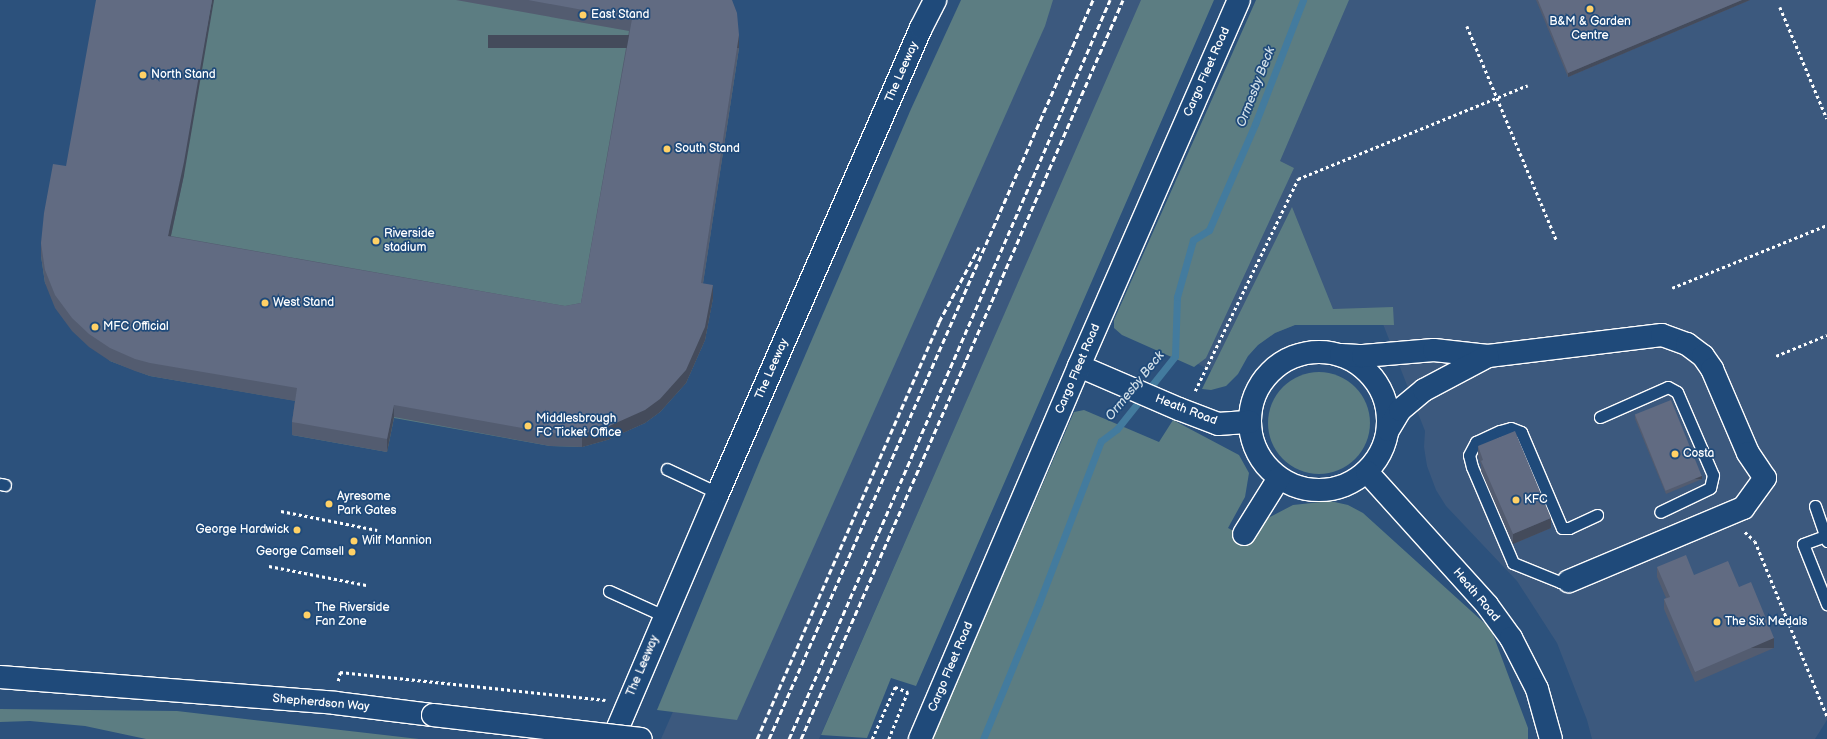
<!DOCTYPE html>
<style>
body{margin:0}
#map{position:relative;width:1827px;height:739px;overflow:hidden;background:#2c517c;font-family:"Balsamiq Sans",sans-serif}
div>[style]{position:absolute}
.built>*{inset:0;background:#3c597e}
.green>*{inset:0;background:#5c7d82}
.round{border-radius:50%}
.stream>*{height:7px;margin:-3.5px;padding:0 3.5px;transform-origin:3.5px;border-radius:3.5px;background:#437b9e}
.path>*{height:2.5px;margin-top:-1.25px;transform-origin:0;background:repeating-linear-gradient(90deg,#fff 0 3px,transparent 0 6px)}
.roads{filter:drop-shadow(1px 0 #fff) drop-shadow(-1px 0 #fff) drop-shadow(0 1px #fff) drop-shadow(0 -1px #fff)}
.lane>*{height:11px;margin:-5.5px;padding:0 5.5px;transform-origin:5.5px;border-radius:5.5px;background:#1f4a7a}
.street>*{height:22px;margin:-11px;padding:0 11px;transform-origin:11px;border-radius:11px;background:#1f4a7a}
.street>.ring{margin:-11px;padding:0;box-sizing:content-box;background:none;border:22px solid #1f4a7a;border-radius:50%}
.secondary>*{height:22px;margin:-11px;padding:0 11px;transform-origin:11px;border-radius:11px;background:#1f4a7a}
.rail>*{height:3px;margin-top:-1.5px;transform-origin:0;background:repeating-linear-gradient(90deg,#fff 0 6px,transparent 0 9px)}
.bridges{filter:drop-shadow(1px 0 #fff) drop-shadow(-1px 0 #fff) drop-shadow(0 1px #fff) drop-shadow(0 -1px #fff)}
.secondary-bridge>*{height:22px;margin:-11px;padding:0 11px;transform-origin:11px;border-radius:11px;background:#1f4a7a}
.wall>*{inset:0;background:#535c70}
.shaded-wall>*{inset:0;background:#444b5b;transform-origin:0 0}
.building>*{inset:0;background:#616b82;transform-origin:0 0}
.dots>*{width:11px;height:11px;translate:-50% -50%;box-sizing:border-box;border:2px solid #1f4a7a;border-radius:50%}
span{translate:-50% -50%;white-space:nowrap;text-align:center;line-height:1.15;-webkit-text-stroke:3.5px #1f4a7a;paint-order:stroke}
.poi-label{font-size:12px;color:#fff}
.left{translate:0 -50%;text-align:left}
.right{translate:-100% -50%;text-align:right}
.street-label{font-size:12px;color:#fff}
.water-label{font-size:13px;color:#d0dee7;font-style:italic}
</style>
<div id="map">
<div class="built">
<div style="clip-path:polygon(985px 0,1142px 0,819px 739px,661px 739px)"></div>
<div style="clip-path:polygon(1348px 0,1827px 0,1827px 720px,1815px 739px,1592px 739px,1587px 720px,1557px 643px,1517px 581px,1446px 506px,1436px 490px,1427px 466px,1424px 447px,1425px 431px,1383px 324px,1295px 325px,1275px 333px,1258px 345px,1241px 364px,1218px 374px,1192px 361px)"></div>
</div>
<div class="green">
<div style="clip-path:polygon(98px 0,727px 0,737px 26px,739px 48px,701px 296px,713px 298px,705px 340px,686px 383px,660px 412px,645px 423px,607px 440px,582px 447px,550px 446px,394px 418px,387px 452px,292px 435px,297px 401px,150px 376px,110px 361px,45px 283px,41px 256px,44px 226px,66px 179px)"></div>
<div style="clip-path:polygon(961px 0,1053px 0,1045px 26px,737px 720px,657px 710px,761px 458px,911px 109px)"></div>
<div style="clip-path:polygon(1141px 0,1214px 0,916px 686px,891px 678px,867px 738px,821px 735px)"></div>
<div style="clip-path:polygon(1256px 0,1349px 0,1280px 161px,1294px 168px,1206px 358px,1194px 367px,1122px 335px,1114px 328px,1114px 320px)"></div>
<div style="clip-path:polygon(1292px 207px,1333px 309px,1393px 307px,1394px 325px,1295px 325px,1275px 333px,1258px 345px,1248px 356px,1238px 374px,1226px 386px,1211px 390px,1202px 389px)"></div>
<div class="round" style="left:1268px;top:372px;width:102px;height:102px"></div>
<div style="clip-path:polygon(1084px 410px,1159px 442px,1173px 420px,1239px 455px,1249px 473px,1245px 497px,1228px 528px,1251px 540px,1268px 518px,1293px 505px,1330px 501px,1348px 505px,1363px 513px,1491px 629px,1528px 728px,1528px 739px,932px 739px,1074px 412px)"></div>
<div style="clip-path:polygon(0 709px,177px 711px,419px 739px,146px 739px,85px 726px,30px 721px,0 722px)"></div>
</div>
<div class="stream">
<div style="left:983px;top:739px;width:147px;rotate:-67.6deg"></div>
<div style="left:1039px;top:603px;width:173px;rotate:-69.1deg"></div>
<div style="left:1101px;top:441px;width:20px;rotate:-37deg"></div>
<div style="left:1117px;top:429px;width:93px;rotate:-51.5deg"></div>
<div style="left:1175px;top:356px;width:59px;rotate:-88.1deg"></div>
<div style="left:1177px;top:297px;width:59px;rotate:-74.3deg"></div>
<div style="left:1193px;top:240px;width:19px;rotate:-32deg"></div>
<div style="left:1209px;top:230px;width:116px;rotate:-66.5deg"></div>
<div style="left:1255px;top:124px;width:133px;rotate:-68.8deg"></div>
</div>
<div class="path">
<div style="left:1780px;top:7px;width:121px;rotate:67.2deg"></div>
<div style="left:1467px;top:26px;width:233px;rotate:67.3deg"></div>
<div style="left:1672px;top:288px;width:167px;rotate:-22.1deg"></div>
<div style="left:1776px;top:356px;width:55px;rotate:-22.4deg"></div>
<div style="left:1195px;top:391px;width:236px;rotate:-64.1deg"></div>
<div style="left:1298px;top:179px;width:248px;rotate:-22.2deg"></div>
<div style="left:281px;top:511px;width:98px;rotate:11.2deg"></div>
<div style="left:1745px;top:532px;width:13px;rotate:42deg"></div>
<div style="left:1755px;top:541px;width:189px;rotate:67.6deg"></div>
<div style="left:269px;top:566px;width:99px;rotate:11.1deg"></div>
<div style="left:338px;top:681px;width:9px;rotate:-77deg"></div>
<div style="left:340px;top:672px;width:267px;rotate:6deg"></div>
<div style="left:872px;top:739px;width:57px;rotate:-66.1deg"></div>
<div style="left:895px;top:687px;width:14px;rotate:21deg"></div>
<div style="left:908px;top:692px;width:51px;rotate:112deg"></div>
</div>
<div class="roads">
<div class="lane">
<div style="left:1600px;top:417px;width:74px;rotate:-23.8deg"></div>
<div style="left:1668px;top:387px;width:10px;rotate:29deg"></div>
<div style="left:1677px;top:392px;width:90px;rotate:66.6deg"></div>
<div style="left:1713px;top:475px;width:13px;rotate:103deg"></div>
<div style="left:1710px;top:488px;width:55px;rotate:154.4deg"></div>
<div style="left:667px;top:469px;width:56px;rotate:25.2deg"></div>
<div style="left:0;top:484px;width:5px;rotate:11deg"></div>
<div style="left:1815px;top:506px;width:37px;rotate:71deg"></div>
<div style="left:1825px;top:536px;width:23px;rotate:160deg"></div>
<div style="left:1803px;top:544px;width:65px;rotate:68.2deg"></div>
<div style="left:1569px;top:581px;width:9px;rotate:174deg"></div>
<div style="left:1560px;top:582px;width:51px;rotate:-158deg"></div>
<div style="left:1513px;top:563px;width:104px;rotate:-113.1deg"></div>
<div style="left:1472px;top:467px;width:12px;rotate:-104deg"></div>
<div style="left:1469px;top:455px;width:15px;rotate:-62deg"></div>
<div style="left:1476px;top:442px;width:26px;rotate:-25deg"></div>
<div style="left:1500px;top:431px;width:11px;rotate:-15deg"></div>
<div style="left:1511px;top:428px;width:11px;rotate:22deg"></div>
<div style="left:1521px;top:432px;width:104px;rotate:66.9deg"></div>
<div style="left:1562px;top:528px;width:7px"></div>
<div style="left:1569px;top:528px;width:31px;rotate:-25deg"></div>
<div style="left:609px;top:591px;width:60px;rotate:24.4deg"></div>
</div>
<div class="street">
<div class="ring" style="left:1250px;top:352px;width:116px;height:116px"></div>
<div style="left:1341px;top:355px;width:22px;rotate:3deg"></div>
<div style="left:1363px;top:356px;width:71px;rotate:-4.8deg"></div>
<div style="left:1434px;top:350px;width:54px;rotate:6.3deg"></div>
<div style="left:1488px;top:356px;width:175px;rotate:-6.9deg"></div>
<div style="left:1662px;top:335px;width:27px;rotate:20deg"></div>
<div style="left:1687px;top:344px;width:20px;rotate:37deg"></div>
<div style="left:1703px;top:356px;width:16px;rotate:55deg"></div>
<div style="left:1712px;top:369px;width:91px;rotate:66.8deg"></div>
<div style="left:1748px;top:453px;width:30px;rotate:56deg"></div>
<div style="left:1765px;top:478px;width:37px;rotate:126deg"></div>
<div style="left:1743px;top:508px;width:189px;rotate:157.2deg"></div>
<div style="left:1079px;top:366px;width:109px;rotate:23.3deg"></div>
<div style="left:1179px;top:409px;width:42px;rotate:21deg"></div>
<div style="left:1218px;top:424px;width:32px;rotate:-4deg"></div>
<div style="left:1388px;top:430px;width:23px;rotate:-59deg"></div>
<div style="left:1400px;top:410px;width:31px;rotate:-40deg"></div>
<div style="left:1424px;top:390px;width:72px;rotate:-28deg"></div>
<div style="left:1367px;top:472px;width:179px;rotate:47.9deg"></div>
<div style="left:1487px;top:605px;width:41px;rotate:54deg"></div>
<div style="left:1511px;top:638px;width:57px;rotate:63deg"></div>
<div style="left:1537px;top:689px;width:52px;rotate:74.4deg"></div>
<div style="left:1244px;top:534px;width:66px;rotate:-58deg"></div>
<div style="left:920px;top:739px;width:405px;rotate:-66.9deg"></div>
<div style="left:1079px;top:366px;width:399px;rotate:-66.4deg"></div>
</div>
<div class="secondary">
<div style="left:0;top:677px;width:336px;rotate:4.4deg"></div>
<div style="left:335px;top:703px;width:99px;rotate:7deg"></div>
<div style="left:613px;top:739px;width:267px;rotate:-66.9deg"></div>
<div style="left:718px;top:493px;width:507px;rotate:-66.42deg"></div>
<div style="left:921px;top:28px;width:31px;rotate:-63deg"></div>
</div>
</div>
<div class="rail">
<div style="left:757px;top:739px;width:455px;rotate:-66.4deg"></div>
<div style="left:939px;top:322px;width:85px;rotate:-61.9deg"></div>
<div style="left:769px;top:739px;width:807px;rotate:-66.33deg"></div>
<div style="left:789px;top:739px;width:806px;rotate:-66.52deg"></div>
<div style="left:801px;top:739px;width:806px;rotate:-66.46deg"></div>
</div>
<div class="bridges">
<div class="secondary-bridge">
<div style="left:433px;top:715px;width:209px;rotate:6.6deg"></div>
</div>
</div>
<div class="wall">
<div style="clip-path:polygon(456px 0,732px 0,739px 48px,703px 284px,713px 298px,705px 340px,686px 383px,660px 412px,645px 423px,607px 440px,582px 447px,550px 446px,394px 417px,387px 452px,292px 435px,292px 422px,295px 401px,150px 376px,135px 371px,110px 361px,89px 347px,72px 331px,55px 308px,45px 283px,41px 256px,41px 243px,66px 166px,184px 175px,171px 236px,565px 306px,581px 303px,629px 31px)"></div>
<div style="clip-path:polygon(1536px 0,1750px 0,1568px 77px)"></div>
<div style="clip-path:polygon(1635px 415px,1702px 479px,1666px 494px,1635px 419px)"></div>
<div style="clip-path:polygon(1478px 446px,1551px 528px,1513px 544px,1481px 471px,1481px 465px,1478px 456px)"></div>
<div style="clip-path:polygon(1657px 567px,1694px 575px,1739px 587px,1774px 648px,1695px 682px,1664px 609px,1664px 599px,1666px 598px,1657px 577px)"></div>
</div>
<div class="shaded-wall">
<div style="clip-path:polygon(212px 0,214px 0,184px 175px,168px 249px,168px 236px)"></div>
<div style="clip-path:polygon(1742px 0,1750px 0,1568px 77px,1568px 73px)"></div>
<div style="left:739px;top:35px;width:13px;height:251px;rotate:90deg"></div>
<div style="clip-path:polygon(713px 285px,713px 298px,705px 340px,686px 383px,660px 412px,645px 423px,607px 440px,582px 447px,582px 434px)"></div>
<div style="clip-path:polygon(394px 405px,394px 417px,387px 452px,387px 439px)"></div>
<div style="left:1702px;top:476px;width:3px;height:39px;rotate:90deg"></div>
<div style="clip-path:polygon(1551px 518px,1551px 528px,1513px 544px,1513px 534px)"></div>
<div style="left:1774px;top:638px;width:10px;height:86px;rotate:90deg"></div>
</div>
<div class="building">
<div style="clip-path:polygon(96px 0,212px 0,184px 162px,168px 236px,565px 306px,581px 303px,632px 19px,528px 0,732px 0,737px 13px,739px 35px,701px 283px,713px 285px,705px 327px,686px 370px,660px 399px,645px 410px,607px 427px,582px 434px,550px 433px,394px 405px,387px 439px,292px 422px,297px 388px,150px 363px,135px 359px,110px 348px,89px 334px,72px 318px,55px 295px,45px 270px,41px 243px,44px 213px,53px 164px,66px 166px)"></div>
<div style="clip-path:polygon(1538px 0,1742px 0,1568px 73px)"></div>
<div style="left:1671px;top:400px;width:82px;height:39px;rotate:68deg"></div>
<div style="clip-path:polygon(1515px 431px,1551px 518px,1513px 534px,1481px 461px,1483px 460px,1478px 446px)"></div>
<div style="clip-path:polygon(1686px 555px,1694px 575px,1728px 561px,1739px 587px,1751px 582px,1774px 638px,1695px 672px,1664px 599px,1670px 597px,1657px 567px)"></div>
</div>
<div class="dots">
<div style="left:1590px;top:9px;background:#ffd166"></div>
<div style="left:583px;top:15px;background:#ffd166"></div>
<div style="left:143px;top:75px;background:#ffd166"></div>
<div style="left:667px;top:149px;background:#ffd166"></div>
<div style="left:376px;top:241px;background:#ffd166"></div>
<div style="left:265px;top:303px;background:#ffd166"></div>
<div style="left:95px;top:327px;background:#ffd166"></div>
<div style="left:528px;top:426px;background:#ffd166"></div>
<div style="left:1675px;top:454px;background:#ffd166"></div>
<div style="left:1516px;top:500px;background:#ffd166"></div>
<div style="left:329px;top:504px;background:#ffd166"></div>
<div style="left:297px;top:530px;background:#ffd166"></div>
<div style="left:354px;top:541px;background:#ffd166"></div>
<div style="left:352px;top:552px;background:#ffd166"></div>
<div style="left:307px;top:615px;background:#ffd166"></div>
<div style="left:1717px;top:622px;background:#ffd166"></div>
</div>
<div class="poi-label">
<span class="left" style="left:591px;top:15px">East Stand</span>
<span style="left:1590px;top:29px">B&amp;M &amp; Garden<br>Centre</span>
<span class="left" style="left:151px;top:75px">North Stand</span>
<span class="left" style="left:675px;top:149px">South Stand</span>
<span class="left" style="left:384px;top:241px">Riverside<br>stadium</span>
<span class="left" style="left:273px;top:303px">West Stand</span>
<span class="left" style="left:103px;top:327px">MFC Official</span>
<span class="left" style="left:536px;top:426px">Middlesbrough<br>FC Ticket Office</span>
<span class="left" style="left:1683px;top:454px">Costa</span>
<span class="left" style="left:337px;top:504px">Ayresome<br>Park Gates</span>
<span class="left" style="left:1524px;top:500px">KFC</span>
<span class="right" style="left:289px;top:530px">George Hardwick</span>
<span class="left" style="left:362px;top:541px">Wilf Mannion</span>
<span class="right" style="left:344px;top:552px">George Camsell</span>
<span class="left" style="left:315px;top:615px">The Riverside<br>Fan Zone</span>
<span class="left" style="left:1725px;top:622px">The Six Medals</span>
</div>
<div class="street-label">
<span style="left:902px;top:72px;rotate:-66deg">The Leeway</span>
<span style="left:1207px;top:72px;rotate:-66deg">Cargo Fleet Road</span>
<span style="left:772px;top:369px;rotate:-66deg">The Leeway</span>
<span style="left:1078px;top:369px;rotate:-67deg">Cargo Fleet Road</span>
<span style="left:1186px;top:410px;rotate:21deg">Heath Road</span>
<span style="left:1476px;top:595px;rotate:50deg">Heath Road</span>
<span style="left:643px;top:666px;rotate:-67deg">The Leeway</span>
<span style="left:951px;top:667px;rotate:-67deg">Cargo Fleet Road</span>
<span style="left:321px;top:703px;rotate:5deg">Shepherdson Way</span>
</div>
<div class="water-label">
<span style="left:1256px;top:87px;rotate:-69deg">Ormesby Beck</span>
<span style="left:1135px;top:386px;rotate:-51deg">Ormesby Beck</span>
</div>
</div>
